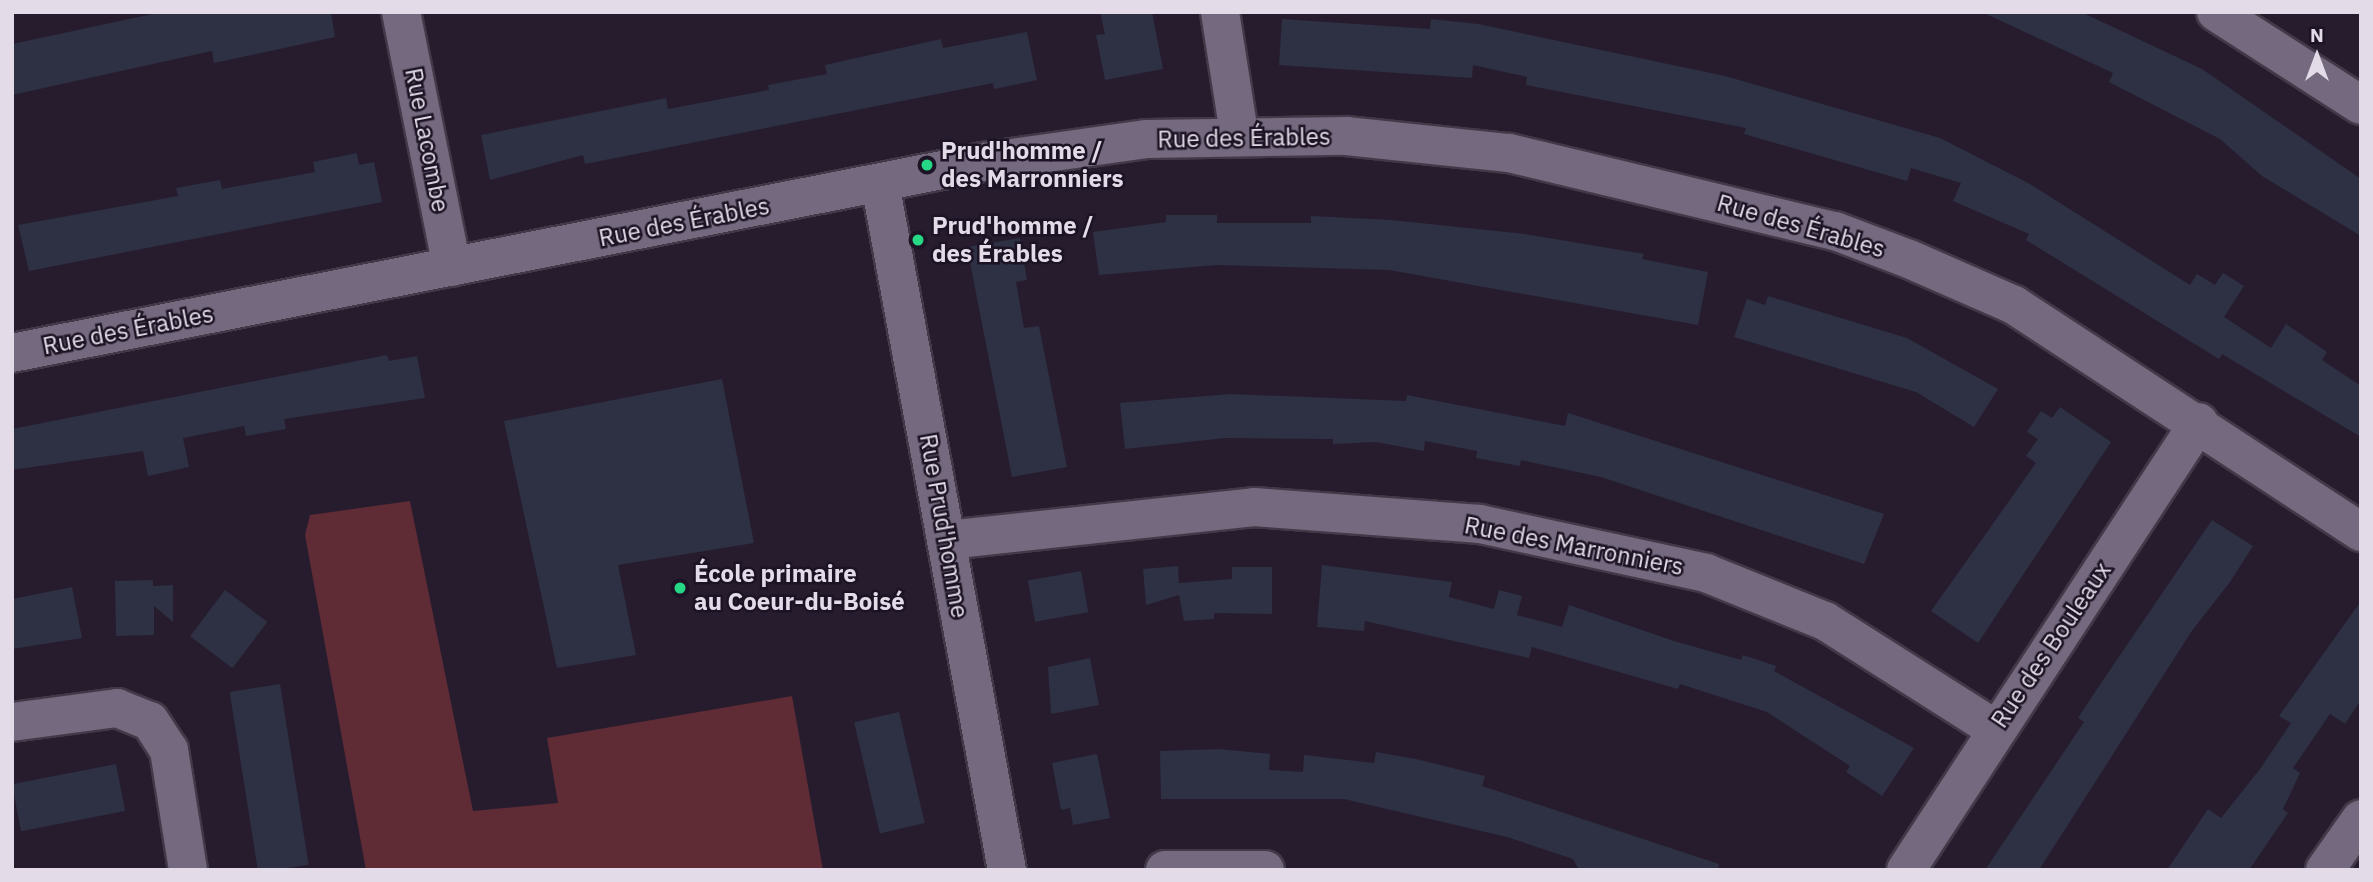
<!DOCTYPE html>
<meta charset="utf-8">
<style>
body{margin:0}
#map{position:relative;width:2373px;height:882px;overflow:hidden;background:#261c2e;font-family:"IBM Plex Sans",sans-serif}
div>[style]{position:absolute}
.green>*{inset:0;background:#5f2b35}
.building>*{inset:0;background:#2e3044;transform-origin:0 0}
.roads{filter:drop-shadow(2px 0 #423948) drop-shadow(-2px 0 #423948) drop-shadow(0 2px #423948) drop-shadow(0 -2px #423948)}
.minor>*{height:38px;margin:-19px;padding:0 19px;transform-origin:19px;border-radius:19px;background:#74697e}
.dots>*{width:19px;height:19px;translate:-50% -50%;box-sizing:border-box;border:4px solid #1c1324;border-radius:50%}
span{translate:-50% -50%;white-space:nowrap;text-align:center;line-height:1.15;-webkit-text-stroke:5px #1c1324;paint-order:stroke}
.street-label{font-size:24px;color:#e3dce8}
.poi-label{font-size:24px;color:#e3dce8;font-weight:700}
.left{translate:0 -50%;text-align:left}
.frame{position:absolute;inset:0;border:14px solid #e3dce8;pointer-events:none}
.north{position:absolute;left:2282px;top:21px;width:70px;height:70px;-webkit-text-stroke:5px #1c1324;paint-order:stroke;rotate:0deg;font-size:19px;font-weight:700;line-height:28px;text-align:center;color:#e3dce8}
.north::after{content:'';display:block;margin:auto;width:24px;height:32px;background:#e3dce8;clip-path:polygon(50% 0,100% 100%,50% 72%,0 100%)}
</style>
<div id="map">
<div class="green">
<div style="clip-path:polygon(410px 501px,473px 811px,558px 803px,547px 738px,792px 696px,823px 870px,366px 870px,305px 535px,310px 515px)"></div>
</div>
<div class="building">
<div style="clip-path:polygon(162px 12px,331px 12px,335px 37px,214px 63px,212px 51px,12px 95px,12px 44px)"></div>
<div style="clip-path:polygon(1100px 12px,1152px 12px,1163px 69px,1105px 80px,1096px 35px,1105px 34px)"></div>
<div style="clip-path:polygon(1982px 12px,2081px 12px,2202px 69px,2361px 179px,2361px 236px,2262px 176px,2220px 139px,2109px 82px,2113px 73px)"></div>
<div style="clip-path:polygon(1282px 19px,1430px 29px,1431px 19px,1478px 24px,1725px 76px,1940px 138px,2030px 184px,2190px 285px,2197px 274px,2215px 285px,2223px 273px,2244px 286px,2224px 317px,2271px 348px,2286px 324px,2327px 352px,2322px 360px,2361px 386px,2361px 437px,2222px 354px,2219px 359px,2026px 240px,2029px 234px,1953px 201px,1961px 183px,1911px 168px,1907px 181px,1744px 134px,1746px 128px,1526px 85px,1527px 77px,1473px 65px,1472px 78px,1279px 65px)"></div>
<div style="clip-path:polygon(1027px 32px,1037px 80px,994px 89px,993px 83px,585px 164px,583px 155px,490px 180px,481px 135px,666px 98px,668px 109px,769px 90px,768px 85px,827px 74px,825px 65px,941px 39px,943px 48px)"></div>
<div style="clip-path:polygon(357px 153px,359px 165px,374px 162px,382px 202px,29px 271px,18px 225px,178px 196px,176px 188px,220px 180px,222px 189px,315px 172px,313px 162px)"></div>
<div style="clip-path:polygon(1166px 215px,1217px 215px,1217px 223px,1311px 223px,1311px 216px,1391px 220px,1525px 234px,1644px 254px,1642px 259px,1708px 272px,1698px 325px,1389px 270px,1217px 265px,1099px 275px,1093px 232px,1166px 222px)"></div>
<div style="clip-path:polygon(1020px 238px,1027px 280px,1016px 282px,1024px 328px,1039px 326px,1067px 467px,1012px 477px,967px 247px)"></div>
<div style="clip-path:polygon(1768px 296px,1907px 338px,1998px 389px,1974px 427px,1916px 392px,1734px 337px,1747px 299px,1765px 305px)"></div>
<div style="clip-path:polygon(387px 355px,389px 361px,417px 356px,425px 398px,284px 419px,286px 429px,246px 436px,244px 426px,183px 438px,189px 467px,148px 476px,143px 451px,12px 470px,12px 429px)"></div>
<div style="clip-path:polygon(722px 379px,754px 543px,618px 565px,636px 655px,557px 668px,504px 421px)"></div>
<div style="clip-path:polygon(1230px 394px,1406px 401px,1407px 395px,1565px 426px,1568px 413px,1884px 514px,1864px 564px,1601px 477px,1521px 460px,1520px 466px,1476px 458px,1477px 451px,1425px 441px,1424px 451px,1376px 442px,1333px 444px,1333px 439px,1225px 438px,1125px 449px,1120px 403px)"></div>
<div style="clip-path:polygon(2060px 407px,2111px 442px,1978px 643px,1931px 611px,2036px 463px,2026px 456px,2038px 439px,2027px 432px,2041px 411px,2052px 418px)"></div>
<div style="clip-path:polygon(2212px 520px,2253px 546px,2230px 582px,2191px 632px,2039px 870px,1985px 870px,2084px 722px,2078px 718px,2097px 689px)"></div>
<div style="clip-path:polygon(1322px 565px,1452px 582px,1449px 597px,1494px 609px,1499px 590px,1522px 596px,1517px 615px,1562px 627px,1569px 605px,1674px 641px,1741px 660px,1743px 655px,1776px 666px,1774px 671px,1914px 748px,1882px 796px,1846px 772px,1850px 766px,1767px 712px,1680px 684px,1678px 689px,1532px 647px,1529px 658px,1365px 621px,1364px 631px,1317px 627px)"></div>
<div style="clip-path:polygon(1178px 566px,1179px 583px,1232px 579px,1232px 567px,1272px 567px,1272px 614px,1214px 613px,1214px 619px,1184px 621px,1179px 595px,1146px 605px,1143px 569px)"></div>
<div style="left:1081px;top:571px;width:42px;height:54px;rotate:80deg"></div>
<div style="clip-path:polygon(153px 580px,153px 586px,173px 585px,173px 622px,154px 606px,154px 635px,116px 636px,115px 581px)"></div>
<div style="clip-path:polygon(72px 587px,82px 638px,12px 649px,12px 599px)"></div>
<div style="left:225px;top:590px;width:53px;height:58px;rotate:37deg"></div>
<div style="clip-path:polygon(2361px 601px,2361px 700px,2345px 724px,2330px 714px,2293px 768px,2300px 773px,2283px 809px,2288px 813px,2249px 870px,2167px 870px,2208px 809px,2221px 818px,2260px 769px,2291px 723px,2279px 716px)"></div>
<div style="clip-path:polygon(1090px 658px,1099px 705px,1051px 714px,1048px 667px)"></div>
<div style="left:280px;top:684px;width:183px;height:51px;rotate:81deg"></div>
<div style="left:899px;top:712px;width:114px;height:46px;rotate:77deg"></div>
<div style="clip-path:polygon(1219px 749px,1270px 754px,1269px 770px,1303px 772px,1304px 755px,1374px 763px,1376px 752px,1416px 759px,1485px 776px,1482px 786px,1719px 864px,1718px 870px,1579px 870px,1573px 859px,1507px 837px,1344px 799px,1161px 799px,1160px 751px)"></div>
<div style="clip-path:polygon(1097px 754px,1110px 818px,1073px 825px,1070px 808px,1061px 810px,1052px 763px)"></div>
<div style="left:116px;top:764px;width:48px;height:106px;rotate:79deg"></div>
</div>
<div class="roads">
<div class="minor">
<div style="left:401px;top:12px;width:260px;rotate:78.7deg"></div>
<div style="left:1220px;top:12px;width:123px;rotate:81.1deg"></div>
<div style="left:2216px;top:12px;width:172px;rotate:32.7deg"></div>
<div style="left:880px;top:183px;width:699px;rotate:79.53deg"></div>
<div style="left:12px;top:353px;width:990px;rotate:-11.13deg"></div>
<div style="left:983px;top:162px;width:166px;rotate:-8deg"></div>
<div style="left:1147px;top:139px;width:199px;rotate:-0.9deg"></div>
<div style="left:1346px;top:136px;width:164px;rotate:6deg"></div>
<div style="left:1509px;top:153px;width:335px;rotate:13.5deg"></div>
<div style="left:1835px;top:231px;width:79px;rotate:20.7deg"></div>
<div style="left:1909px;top:259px;width:115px;rotate:23.7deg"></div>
<div style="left:2014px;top:305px;width:415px;rotate:33.2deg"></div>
<div style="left:947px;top:540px;width:309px;rotate:-6.1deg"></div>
<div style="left:1254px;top:507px;width:227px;rotate:4.3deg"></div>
<div style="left:1480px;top:524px;width:231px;rotate:12.2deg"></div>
<div style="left:1706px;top:573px;width:128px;rotate:22deg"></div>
<div style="left:1825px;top:621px;width:201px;rotate:32.4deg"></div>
<div style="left:12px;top:722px;width:106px;rotate:-7.6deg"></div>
<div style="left:117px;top:708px;width:35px;rotate:22deg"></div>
<div style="left:150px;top:721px;width:35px;rotate:57deg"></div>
<div style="left:169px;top:750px;width:121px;rotate:81deg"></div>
<div style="left:1165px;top:870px;width:100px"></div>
<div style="left:1906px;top:870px;width:535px;rotate:-56.81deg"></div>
<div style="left:2325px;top:870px;width:62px;rotate:-54.8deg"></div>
</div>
</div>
<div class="dots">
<div style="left:927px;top:165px;background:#26d886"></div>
<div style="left:918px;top:240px;background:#26d886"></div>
<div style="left:680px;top:588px;background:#26d886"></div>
</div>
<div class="street-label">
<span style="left:1244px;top:138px;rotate:-1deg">Rue des Érables</span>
<span style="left:427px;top:140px;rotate:79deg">Rue Lacombe</span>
<span style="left:684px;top:222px;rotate:-11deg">Rue des Érables</span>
<span style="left:1801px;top:226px;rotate:16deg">Rue des Érables</span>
<span style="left:128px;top:330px;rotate:-11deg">Rue des Érables</span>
<span style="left:944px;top:526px;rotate:80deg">Rue Prud'homme</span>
<span style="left:1574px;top:546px;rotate:11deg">Rue des Marronniers</span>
<span style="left:2051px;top:645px;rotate:-56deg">Rue des Bouleaux</span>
</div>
<div class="poi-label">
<span class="left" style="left:941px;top:165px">Prud'homme /<br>des Marronniers</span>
<span class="left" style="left:932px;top:240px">Prud'homme /<br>des Érables</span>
<span class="left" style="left:694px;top:588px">École primaire<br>au Coeur‑du‑Boisé</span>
</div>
<div class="frame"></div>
<div class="north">N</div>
</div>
